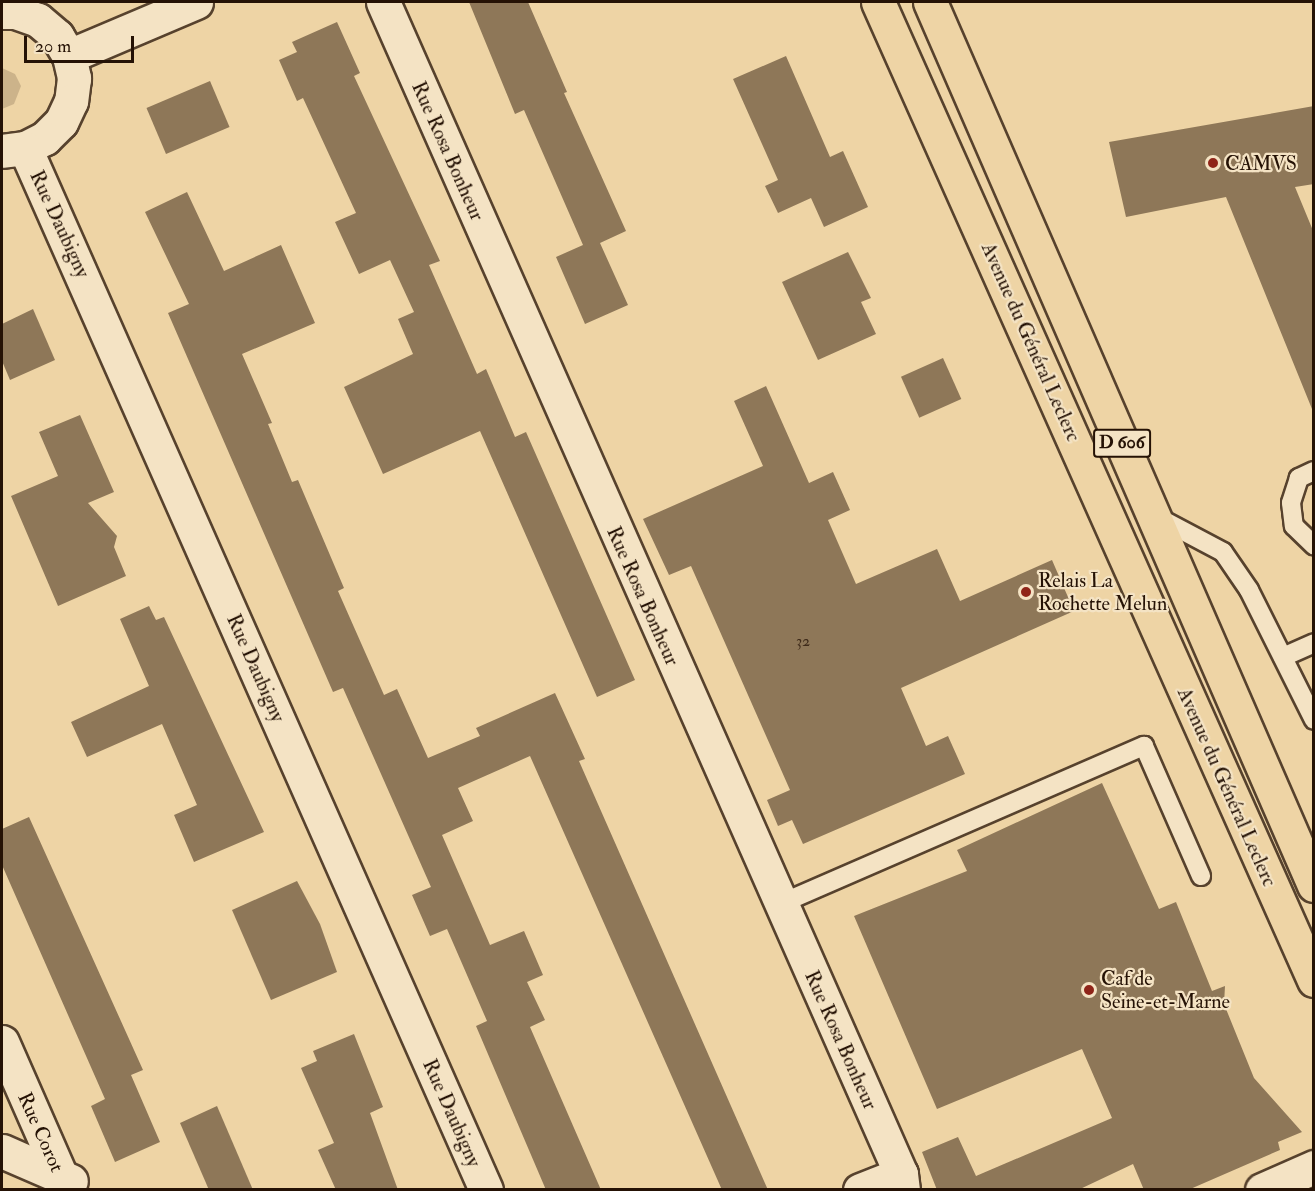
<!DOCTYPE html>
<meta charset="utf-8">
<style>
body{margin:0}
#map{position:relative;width:1315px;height:1191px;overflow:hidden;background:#eed4a5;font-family:"IM FELL Double Pica",serif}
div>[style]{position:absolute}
.green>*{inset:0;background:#ccb38a}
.building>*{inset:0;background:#8e7758;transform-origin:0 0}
.roads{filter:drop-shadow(2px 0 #57422d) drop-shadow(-2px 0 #57422d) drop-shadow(0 2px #57422d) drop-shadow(0 -2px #57422d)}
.lane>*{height:18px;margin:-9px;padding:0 9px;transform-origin:9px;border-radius:9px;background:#f4e3c4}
.street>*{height:33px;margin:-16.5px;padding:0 16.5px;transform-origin:16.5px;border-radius:16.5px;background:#f4e3c4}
.primary>*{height:33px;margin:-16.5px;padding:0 16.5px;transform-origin:16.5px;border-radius:16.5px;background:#eed4a5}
.dots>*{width:16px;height:16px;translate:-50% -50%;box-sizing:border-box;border:3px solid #f4e3c4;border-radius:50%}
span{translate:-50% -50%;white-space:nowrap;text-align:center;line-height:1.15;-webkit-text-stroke:4.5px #f4e3c4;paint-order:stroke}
.number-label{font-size:16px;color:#3f2b1a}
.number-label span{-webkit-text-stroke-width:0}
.shield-label span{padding:2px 4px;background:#f4e3c4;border:2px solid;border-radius:4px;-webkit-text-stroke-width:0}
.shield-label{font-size:18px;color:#251205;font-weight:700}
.street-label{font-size:20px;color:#251205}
.poi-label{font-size:20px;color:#251205}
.left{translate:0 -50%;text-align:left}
.frame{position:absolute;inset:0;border:3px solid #251205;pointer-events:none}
.scale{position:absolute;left:24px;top:36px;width:110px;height:27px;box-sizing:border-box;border:3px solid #251205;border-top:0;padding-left:8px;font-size:18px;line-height:21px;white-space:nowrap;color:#251205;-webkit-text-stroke:4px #f4e3c4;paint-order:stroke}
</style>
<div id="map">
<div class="green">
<div style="clip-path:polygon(2px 68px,15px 74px,21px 86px,14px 104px,2px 109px)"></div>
</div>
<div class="building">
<div style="clip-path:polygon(469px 2px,528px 2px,567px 92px,564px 93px,626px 231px,600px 243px,628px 305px,585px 324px,556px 257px,583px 245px,524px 110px,515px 114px)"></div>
<div style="clip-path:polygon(337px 22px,360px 73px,354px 76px,440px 261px,429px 265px,477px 374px,486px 369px,515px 437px,526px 432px,635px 680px,597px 697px,480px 431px,383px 474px,344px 387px,413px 354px,398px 319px,414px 312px,390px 260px,359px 274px,335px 222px,356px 213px,303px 98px,297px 101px,279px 60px,297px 52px,292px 42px)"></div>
<div style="clip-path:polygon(786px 56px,830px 157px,843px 151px,868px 207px,824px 227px,811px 198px,778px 213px,765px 186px,778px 180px,733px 79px)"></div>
<div style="left:210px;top:81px;width:50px;height:69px;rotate:67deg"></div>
<div style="clip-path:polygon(1314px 106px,1314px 184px,1295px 187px,1314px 233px,1312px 409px,1226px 197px,1126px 217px,1109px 142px)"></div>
<div style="clip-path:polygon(187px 192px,224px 271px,281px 245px,315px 323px,242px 354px,272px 423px,268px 424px,292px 482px,298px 480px,344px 588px,338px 591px,384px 695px,397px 689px,428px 758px,480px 736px,476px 728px,555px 693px,585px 759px,579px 761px,768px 1190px,722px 1190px,530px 756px,458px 788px,473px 821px,442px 835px,490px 945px,524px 931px,543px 975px,527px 982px,545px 1020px,530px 1027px,601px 1190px,546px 1190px,476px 1026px,487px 1021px,447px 929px,430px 936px,412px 895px,431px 887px,343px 688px,333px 692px,168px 313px,189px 304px,145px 212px)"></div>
<div style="clip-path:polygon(848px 252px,871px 298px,861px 302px,876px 334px,818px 360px,782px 282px)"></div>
<div style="clip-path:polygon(33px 309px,55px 360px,10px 380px,2px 361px,2px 324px)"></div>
<div style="left:943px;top:358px;width:45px;height:46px;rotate:66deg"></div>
<div style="clip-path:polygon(766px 386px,809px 483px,833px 472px,850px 510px,828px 520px,856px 584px,937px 549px,960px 601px,1052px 560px,1074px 611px,901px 688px,926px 746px,948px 736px,965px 774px,803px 844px,792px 820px,778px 826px,767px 800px,790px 790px,691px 566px,669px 575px,643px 519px,763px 466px,734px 401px)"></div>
<div style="clip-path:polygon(80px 415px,114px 492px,88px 503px,117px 536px,114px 547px,126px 576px,58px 606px,11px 496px,58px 476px,39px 432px)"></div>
<div style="clip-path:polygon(149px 606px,156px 620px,164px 617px,264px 832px,194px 862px,174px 815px,197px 805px,162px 724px,87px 757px,71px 722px,149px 686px,120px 619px)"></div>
<div style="clip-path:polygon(1102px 783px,1159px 909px,1176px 902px,1212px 991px,1225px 986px,1224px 1004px,1254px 1078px,1302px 1132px,1278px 1142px,1280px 1150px,1188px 1190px,1144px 1190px,1133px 1164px,1078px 1190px,937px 1190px,922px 1152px,958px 1137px,976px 1176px,1112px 1118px,1082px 1049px,937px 1109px,854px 916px,967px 871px,957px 850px)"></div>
<div style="clip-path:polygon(29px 817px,143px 1070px,131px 1075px,160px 1142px,115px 1162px,91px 1106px,105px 1099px,2px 865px,2px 829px)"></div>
<div style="clip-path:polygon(297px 881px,320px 924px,337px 972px,271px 1000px,232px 910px)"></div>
<div style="clip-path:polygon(354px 1034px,383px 1107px,370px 1113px,398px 1190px,336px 1190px,318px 1150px,334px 1143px,301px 1068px,317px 1061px,313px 1051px)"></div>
<div style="clip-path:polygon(217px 1106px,253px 1190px,209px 1190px,180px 1123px)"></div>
</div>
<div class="roads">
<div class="lane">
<div style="left:1314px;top:471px;width:17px;rotate:155deg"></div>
<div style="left:1299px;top:478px;width:26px;rotate:108deg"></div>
<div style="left:1291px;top:503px;width:23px;rotate:83deg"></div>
<div style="left:1294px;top:526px;width:28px;rotate:44deg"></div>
<div style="left:1155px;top:516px;width:77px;rotate:27.9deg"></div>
<div style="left:1223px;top:552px;width:46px;rotate:55.6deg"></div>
<div style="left:1249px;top:590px;width:145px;rotate:63.4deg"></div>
<div style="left:1283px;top:657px;width:34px;rotate:-24deg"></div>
<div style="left:780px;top:904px;width:397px;rotate:-23.5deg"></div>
<div style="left:1144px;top:746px;width:142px;rotate:66.3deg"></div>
</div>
<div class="street">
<div style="left:383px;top:2px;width:1281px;rotate:66.16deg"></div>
<div style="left:901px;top:1174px;width:16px;rotate:83deg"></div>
<div style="left:2px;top:12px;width:13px"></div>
<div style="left:15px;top:12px;width:24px;rotate:19deg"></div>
<div style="left:38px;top:20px;width:25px;rotate:40deg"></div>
<div style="left:57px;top:36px;width:23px;rotate:59deg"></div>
<div style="left:69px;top:56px;width:23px;rotate:77deg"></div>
<div style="left:74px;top:78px;width:23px;rotate:97deg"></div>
<div style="left:71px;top:101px;width:23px;rotate:115deg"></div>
<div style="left:61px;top:122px;width:23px;rotate:135deg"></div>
<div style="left:45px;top:138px;width:22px;rotate:153deg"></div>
<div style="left:25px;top:148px;width:23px;rotate:173deg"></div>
<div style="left:69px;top:56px;width:138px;rotate:-23deg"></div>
<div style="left:25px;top:148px;width:1139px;rotate:66.13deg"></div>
<div style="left:2px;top:1042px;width:162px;rotate:66.3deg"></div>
<div style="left:2px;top:1151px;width:75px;rotate:23.5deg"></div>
<div style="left:860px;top:1190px;width:44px;rotate:-21.3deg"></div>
<div style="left:1262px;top:1190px;width:57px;rotate:-23.9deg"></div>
</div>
<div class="primary">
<div style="left:878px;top:2px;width:1071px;rotate:65.97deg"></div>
<div style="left:930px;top:2px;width:963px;rotate:66.5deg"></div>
</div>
</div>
<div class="dots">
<div style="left:1213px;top:163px;background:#8f2418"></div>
<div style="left:1026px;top:592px;background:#8f2418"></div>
<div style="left:1089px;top:990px;background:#8f2418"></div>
</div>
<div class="number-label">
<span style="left:803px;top:641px">32</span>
</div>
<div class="shield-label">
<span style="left:1122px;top:443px">D 606</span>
</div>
<div class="street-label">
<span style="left:448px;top:151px;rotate:66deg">Rue Rosa Bonheur</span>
<span style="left:60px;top:224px;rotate:65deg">Rue Daubigny</span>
<span style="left:1031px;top:342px;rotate:66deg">Avenue du Général Leclerc</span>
<span style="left:643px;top:596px;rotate:66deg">Rue Rosa Bonheur</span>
<span style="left:256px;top:668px;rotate:66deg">Rue Daubigny</span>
<span style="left:1227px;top:787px;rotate:66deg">Avenue du Général Leclerc</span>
<span style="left:841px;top:1040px;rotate:66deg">Rue Rosa Bonheur</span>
<span style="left:452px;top:1113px;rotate:66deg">Rue Daubigny</span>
<span style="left:41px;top:1132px;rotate:66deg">Rue Corot</span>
</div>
<div class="poi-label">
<span class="left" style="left:1225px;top:163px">CAMVS</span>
<span class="left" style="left:1038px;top:592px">Relais La<br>Rochette Melun</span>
<span class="left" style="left:1101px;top:990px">Caf de<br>Seine-et-Marne</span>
</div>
<div class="frame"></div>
<div class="scale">20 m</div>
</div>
